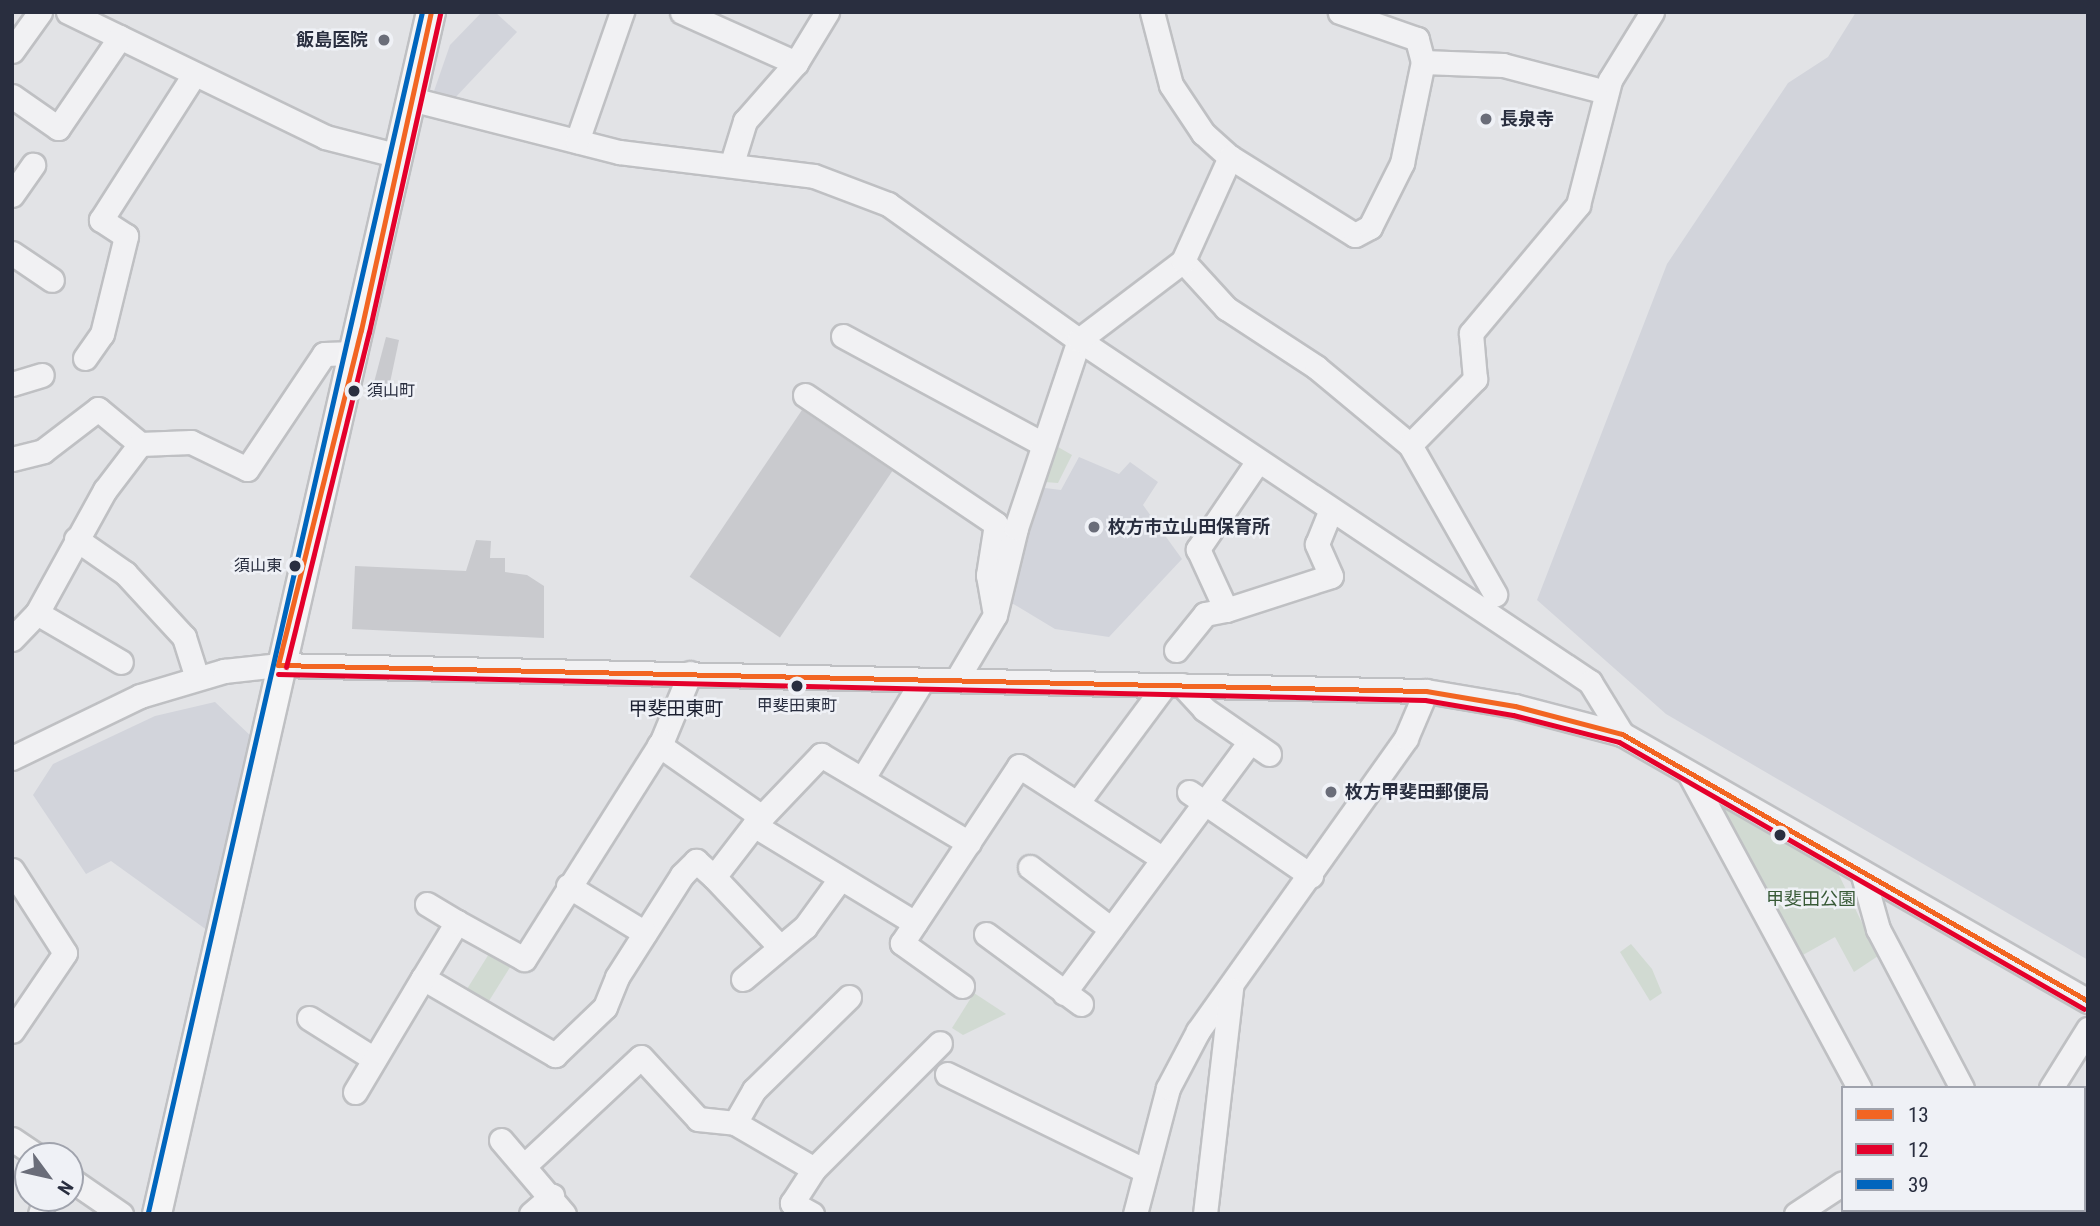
<!DOCTYPE html>
<meta charset="utf-8">
<style>
body{margin:0}
#map{position:relative;width:2100px;height:1226px;overflow:hidden;background:#e2e3e6;font-family:"Roboto Condensed","Noto Sans JP",sans-serif}
div>[style]{position:absolute}
.built>*{inset:0;background:#d2d4db}
.green>*{inset:0;background:#d1dad2;transform-origin:0 0}
.building>*{inset:0;background:#c9cace;transform-origin:0 0}
.roads{filter:drop-shadow(2px 0 #bfc0c3) drop-shadow(-2px 0 #bfc0c3) drop-shadow(0 2px #bfc0c3) drop-shadow(0 -2px #bfc0c3)}
.minor>*{height:23px;margin:-11.5px;padding:0 11.5px;transform-origin:11.5px;border-radius:11.5px;background:#f1f1f3}
.major>*{height:28px;margin:-14px;padding:0 14px;transform-origin:14px;border-radius:14px;background:#f5f5f6}
.bus-1>*{height:5px;margin:-2.5px;padding:0 2.5px;transform-origin:2.5px;border-radius:2.5px;background:#f26522}
.bus-2>*{height:5px;margin:-2.5px;padding:0 2.5px;transform-origin:2.5px;border-radius:2.5px;background:#e4002b}
.bus-3>*{height:5px;margin:-2.5px;padding:0 2.5px;transform-origin:2.5px;border-radius:2.5px;background:#0065bd}
.dots>*{width:19px;height:19px;translate:-50% -50%;box-sizing:border-box;border:4px solid #eff1f6;border-radius:50%}
span{translate:-50% -50%;white-space:nowrap;text-align:center;line-height:1.15;-webkit-text-stroke:5px #eff1f6;paint-order:stroke}
.bus-label{font-size:16px;color:#292e3f}
.left{translate:0 -50%;text-align:left}
.right{translate:-100% -50%;text-align:right}
.poi-label{font-size:18px;color:#292e3f;font-weight:700}
.park-label{font-size:18px;color:#385a37}
.neighbourhood-label{font-size:19px;color:#1b1f30}
.frame{position:absolute;inset:0;border:14px solid #292e3f;pointer-events:none}
.legend{position:absolute;left:1841px;top:1086px;width:245px;height:126px;box-sizing:border-box;background:#eff1f6;border:2px solid #a0a3ad;margin:0;padding:9px 12px;list-style:none;font-size:21px;color:#292e3f}
.legend li{display:flex;align-items:center;gap:14px;height:35px}
.legend b{width:35px;border:2px solid #a0a3ad}
.north{position:absolute;left:14px;top:1142px;width:70px;height:70px;box-sizing:border-box;background:#eff1f6;border:2px solid #a0a3ad;border-radius:50%;rotate:123deg;font-size:19px;font-weight:700;line-height:28px;text-align:center;color:#292e3f}
.north::after{content:'';display:block;margin:auto;width:24px;height:32px;background:#6a6d79;clip-path:polygon(50% 0,100% 100%,50% 72%,0 100%)}
</style>
<div id="map">
<div class="built">
<div style="clip-path:polygon(482px 12px,495px 12px,517px 32px,453px 100px,433px 94px,450px 45px)"></div>
<div style="clip-path:polygon(1856px 12px,2088px 12px,2088px 960px,1666px 714px,1537px 600px,1667px 264px,1788px 83px,1828px 57px)"></div>
<div style="clip-path:polygon(1079px 457px,1119px 474px,1130px 462px,1158px 482px,1143px 505px,1182px 559px,1109px 637px,1055px 629px,1010px 602px,1037px 487px,1061px 490px)"></div>
<div style="clip-path:polygon(215px 702px,254px 739px,211px 933px,111px 861px,86px 874px,33px 795px,53px 764px,155px 716px)"></div>
</div>
<div class="green">
<div style="clip-path:polygon(1058px 447px,1072px 455px,1058px 483px,1045px 482px)"></div>
<div style="clip-path:polygon(1720px 803px,1838px 873px,1878px 956px,1854px 972px,1835px 937px,1801px 956px)"></div>
<div style="clip-path:polygon(1631px 944px,1652px 969px,1662px 993px,1650px 1001px,1620px 952px)"></div>
<div style="left:492px;top:949px;width:25px;height:49px;rotate:32deg"></div>
<div style="clip-path:polygon(974px 993px,1006px 1014px,963px 1035px,952px 1028px)"></div>
</div>
<div class="building">
<div style="clip-path:polygon(386px 337px,399px 340px,388px 392px,372px 390px)"></div>
<div style="left:802px;top:410px;width:109px;height:201px;rotate:34deg"></div>
<div style="clip-path:polygon(476px 540px,491px 541px,490px 558px,505px 558px,505px 572px,527px 575px,544px 586px,544px 638px,352px 629px,355px 566px,466px 571px)"></div>
</div>
<div class="roads">
<div class="minor">
<div style="left:68px;top:12px;width:286px;rotate:25.9deg"></div>
<div style="left:325px;top:137px;width:76px;rotate:14.4deg"></div>
<div style="left:682px;top:12px;width:125px;rotate:24.1deg"></div>
<div style="left:1152px;top:12px;width:75px;rotate:75.4deg"></div>
<div style="left:1171px;top:85px;width:58px;rotate:56.3deg"></div>
<div style="left:1203px;top:133px;width:36px;rotate:42deg"></div>
<div style="left:1230px;top:157px;width:147px;rotate:32deg"></div>
<div style="left:1355px;top:235px;width:17px;rotate:-28deg"></div>
<div style="left:1370px;top:227px;width:72px;rotate:-63.4deg"></div>
<div style="left:1402px;top:163px;width:103px;rotate:-78.3deg"></div>
<div style="left:1423px;top:62px;width:24px;rotate:-105deg"></div>
<div style="left:1417px;top:39px;width:82px;rotate:-160.7deg"></div>
<div style="left:12px;top:51px;width:48px;rotate:-54.3deg"></div>
<div style="left:1423px;top:62px;width:80px;rotate:2.1deg"></div>
<div style="left:1503px;top:65px;width:106px;rotate:14.7deg"></div>
<div style="left:12px;top:96px;width:56px;rotate:34.8deg"></div>
<div style="left:58px;top:128px;width:110px;rotate:-55.7deg"></div>
<div style="left:411px;top:99px;width:215px;rotate:14.3deg"></div>
<div style="left:619px;top:152px;width:196px;rotate:7deg"></div>
<div style="left:814px;top:176px;width:79px;rotate:20.7deg"></div>
<div style="left:888px;top:204px;width:234px;rotate:35.5deg"></div>
<div style="left:1079px;top:340px;width:615px;rotate:33.79deg"></div>
<div style="left:1590px;top:682px;width:61px;rotate:58.4deg"></div>
<div style="left:577px;top:141px;width:137px;rotate:-70.8deg"></div>
<div style="left:732px;top:163px;width:44px;rotate:-72.8deg"></div>
<div style="left:745px;top:121px;width:77px;rotate:-48.7deg"></div>
<div style="left:796px;top:63px;width:60px;rotate:-58.7deg"></div>
<div style="left:12px;top:195px;width:37px;rotate:-55deg"></div>
<div style="left:12px;top:253px;width:48px;rotate:34deg"></div>
<div style="left:1183px;top:261px;width:64px;rotate:47.5deg"></div>
<div style="left:1226px;top:308px;width:108px;rotate:33.2deg"></div>
<div style="left:1316px;top:367px;width:122px;rotate:39.7deg"></div>
<div style="left:1410px;top:445px;width:172px;rotate:60.3deg"></div>
<div style="left:843px;top:336px;width:227px;rotate:28.4deg"></div>
<div style="left:85px;top:358px;width:29px;rotate:-55deg"></div>
<div style="left:102px;top:334px;width:101px;rotate:-76.2deg"></div>
<div style="left:126px;top:236px;width:30px;rotate:-147deg"></div>
<div style="left:101px;top:220px;width:171px;rotate:-57.4deg"></div>
<div style="left:12px;top:384px;width:31px;rotate:-17deg"></div>
<div style="left:805px;top:395px;width:230px;rotate:34deg"></div>
<div style="left:996px;top:524px;width:52px;rotate:98.9deg"></div>
<div style="left:988px;top:575px;width:35px;rotate:80deg"></div>
<div style="left:1410px;top:445px;width:93px;rotate:-45.4deg"></div>
<div style="left:1475px;top:379px;width:46px;rotate:-95deg"></div>
<div style="left:1471px;top:333px;width:167px;rotate:-50.1deg"></div>
<div style="left:1578px;top:205px;width:129px;rotate:-75.6deg"></div>
<div style="left:1610px;top:80px;width:80px;rotate:-58.3deg"></div>
<div style="left:12px;top:459px;width:32px;rotate:-14deg"></div>
<div style="left:43px;top:451px;width:69px;rotate:-37.4deg"></div>
<div style="left:98px;top:409px;width:55px;rotate:39.8deg"></div>
<div style="left:1258px;top:461px;width:107px;rotate:124.3deg"></div>
<div style="left:1198px;top:549px;width:67px;rotate:65.3deg"></div>
<div style="left:1226px;top:610px;width:110px;rotate:-17.9deg"></div>
<div style="left:1331px;top:576px;width:35px;rotate:-114deg"></div>
<div style="left:1317px;top:544px;width:35px;rotate:-68deg"></div>
<div style="left:76px;top:539px;width:60px;rotate:34.8deg"></div>
<div style="left:125px;top:573px;width:87px;rotate:47.3deg"></div>
<div style="left:184px;top:637px;width:43px;rotate:72.4deg"></div>
<div style="left:37px;top:613px;width:97px;rotate:30.3deg"></div>
<div style="left:12px;top:639px;width:36px;rotate:-46deg"></div>
<div style="left:37px;top:613px;width:141px;rotate:-61.1deg"></div>
<div style="left:105px;top:490px;width:58px;rotate:-52.7deg"></div>
<div style="left:140px;top:444px;width:51px;rotate:-2.2deg"></div>
<div style="left:191px;top:442px;width:62px;rotate:25.7deg"></div>
<div style="left:247px;top:469px;width:138px;rotate:-56.2deg"></div>
<div style="left:324px;top:354px;width:31px;rotate:-2deg"></div>
<div style="left:1176px;top:650px;width:46px;rotate:-51.1deg"></div>
<div style="left:1205px;top:614px;width:21px;rotate:-11deg"></div>
<div style="left:690px;top:673px;width:74px;rotate:112.4deg"></div>
<div style="left:662px;top:741px;width:258px;rotate:122.3deg"></div>
<div style="left:524px;top:959px;width:77px;rotate:-151.1deg"></div>
<div style="left:457px;top:922px;width:66px;rotate:121.3deg"></div>
<div style="left:423px;top:978px;width:153px;rotate:30.3deg"></div>
<div style="left:555px;top:1055px;width:69px;rotate:-43.8deg"></div>
<div style="left:605px;top:1007px;width:32px;rotate:-68deg"></div>
<div style="left:617px;top:977px;width:121px;rotate:-57.5deg"></div>
<div style="left:682px;top:875px;width:20px;rotate:-45deg"></div>
<div style="left:696px;top:861px;width:24px;rotate:42deg"></div>
<div style="left:714px;top:877px;width:66px;rotate:-52.4deg"></div>
<div style="left:957px;top:679px;width:74px;rotate:-59.3deg"></div>
<div style="left:995px;top:615px;width:89px;rotate:-76.4deg"></div>
<div style="left:1016px;top:528px;width:198px;rotate:-71.5deg"></div>
<div style="left:1079px;top:340px;width:131px;rotate:-37.2deg"></div>
<div style="left:1183px;top:261px;width:114px;rotate:-65.7deg"></div>
<div style="left:1182px;top:685px;width:33px;rotate:47deg"></div>
<div style="left:1204px;top:709px;width:79px;rotate:34.7deg"></div>
<div style="left:659px;top:745px;width:126px;rotate:35deg"></div>
<div style="left:12px;top:758px;width:142px;rotate:-25.8deg"></div>
<div style="left:140px;top:696px;width:88px;rotate:-16.6deg"></div>
<div style="left:224px;top:671px;width:54px;rotate:-6.3deg"></div>
<div style="left:278px;top:665px;width:1148px;rotate:1.3deg"></div>
<div style="left:1426px;top:691px;width:90px;rotate:9.6deg"></div>
<div style="left:1515px;top:706px;width:111px;rotate:14.7deg"></div>
<div style="left:1622px;top:734px;width:537px;rotate:29.81deg"></div>
<div style="left:1689px;top:773px;width:358px;rotate:61.6deg"></div>
<div style="left:863px;top:778px;width:114px;rotate:-58.7deg"></div>
<div style="left:1189px;top:792px;width:148px;rotate:34.5deg"></div>
<div style="left:1078px;top:802px;width:144px;rotate:-53.4deg"></div>
<div style="left:1030px;top:867px;width:102px;rotate:37.4deg"></div>
<div style="left:12px;top:870px;width:98px;rotate:57.4deg"></div>
<div style="left:65px;top:953px;width:94px;rotate:124.2deg"></div>
<div style="left:1862px;top:872px;width:59px;rotate:74.3deg"></div>
<div style="left:1878px;top:929px;width:180px;rotate:62.2deg"></div>
<div style="left:714px;top:877px;width:95px;rotate:46.7deg"></div>
<div style="left:568px;top:886px;width:90px;rotate:31.4deg"></div>
<div style="left:427px;top:904px;width:35px;rotate:31deg"></div>
<div style="left:915px;top:923px;width:188px;rotate:-148.7deg"></div>
<div style="left:754px;top:825px;width:97px;rotate:-46.3deg"></div>
<div style="left:821px;top:755px;width:172px;rotate:30.7deg"></div>
<div style="left:986px;top:934px;width:118px;rotate:36.4deg"></div>
<div style="left:743px;top:979px;width:81px;rotate:-40deg"></div>
<div style="left:805px;top:927px;width:59px;rotate:-53.9deg"></div>
<div style="left:962px;top:986px;width:74px;rotate:-144.4deg"></div>
<div style="left:902px;top:943px;width:212px;rotate:-56.5deg"></div>
<div style="left:1019px;top:766px;width:170px;rotate:32.8deg"></div>
<div style="left:1064px;top:993px;width:312px;rotate:-53.5deg"></div>
<div style="left:309px;top:1018px;width:77px;rotate:32.2deg"></div>
<div style="left:947px;top:1074px;width:221px;rotate:26deg"></div>
<div style="left:2051px;top:1088px;width:70px;rotate:-57.9deg"></div>
<div style="left:355px;top:1092px;width:133px;rotate:-59.2deg"></div>
<div style="left:735px;top:1123px;width:38px;rotate:-60deg"></div>
<div style="left:754px;top:1090px;width:133px;rotate:-44.4deg"></div>
<div style="left:12px;top:1139px;width:30px;rotate:34deg"></div>
<div style="left:501px;top:1140px;width:97px;rotate:49.6deg"></div>
<div style="left:2084px;top:1158px;width:4px;rotate:27deg"></div>
<div style="left:525px;top:1165px;width:158px;rotate:-43deg"></div>
<div style="left:641px;top:1057px;width:84px;rotate:47.4deg"></div>
<div style="left:698px;top:1119px;width:37px;rotate:6deg"></div>
<div style="left:735px;top:1123px;width:91px;rotate:30.2deg"></div>
<div style="left:70px;top:1179px;width:62px;rotate:34.5deg"></div>
<div style="left:1903px;top:1210px;width:5px;rotate:53deg"></div>
<div style="left:2041px;top:1210px;width:6px;rotate:45deg"></div>
<div style="left:40px;top:1214px;width:17px;rotate:-73deg"></div>
<div style="left:531px;top:1214px;width:28px;rotate:-41deg"></div>
<div style="left:812px;top:1214px;width:23px;rotate:-151deg"></div>
<div style="left:792px;top:1203px;width:40px;rotate:-57.1deg"></div>
<div style="left:814px;top:1169px;width:178px;rotate:-45deg"></div>
<div style="left:1135px;top:1214px;width:130px;rotate:-75.3deg"></div>
<div style="left:1168px;top:1088px;width:64px;rotate:-62.2deg"></div>
<div style="left:1198px;top:1031px;width:359px;rotate:-54.6deg"></div>
<div style="left:1406px;top:738px;width:51px;rotate:-66.9deg"></div>
<div style="left:1205px;top:1214px;width:226px;rotate:-83.4deg"></div>
<div style="left:1796px;top:1214px;width:56px;rotate:-33.4deg"></div>
</div>
<div class="major">
<div style="left:157px;top:1214px;width:1233px;rotate:-77.16deg"></div>
</div>
</div>
<div class="bus-1">
<div style="left:278px;top:665px;width:1148px;rotate:1.3deg"></div>
<div style="left:1426px;top:691px;width:90px;rotate:9.6deg"></div>
<div style="left:1515px;top:706px;width:111px;rotate:14.7deg"></div>
<div style="left:1622px;top:734px;width:537px;rotate:29.81deg"></div>
<div style="left:278px;top:665px;width:345px;rotate:-76.1deg"></div>
<div style="left:361px;top:330px;width:326px;rotate:-77.6deg"></div>
</div>
<div class="bus-2">
<div style="left:286px;top:667px;width:345px;rotate:-76.1deg"></div>
<div style="left:369px;top:332px;width:326px;rotate:-77.4deg"></div>
<div style="left:278px;top:674px;width:1147px;rotate:1.3deg"></div>
<div style="left:1425px;top:700px;width:89px;rotate:9.7deg"></div>
<div style="left:1513px;top:715px;width:109px;rotate:14.3deg"></div>
<div style="left:1619px;top:742px;width:536px;rotate:29.86deg"></div>
</div>
<div class="bus-3">
<div style="left:148px;top:1212px;width:1231px;rotate:-77.14deg"></div>
</div>
<div class="dots">
<div style="left:384px;top:40px;background:#6a6d79"></div>
<div style="left:1486px;top:119px;background:#6a6d79"></div>
<div style="left:354px;top:391px;background:#292e3f"></div>
<div style="left:1094px;top:527px;background:#6a6d79"></div>
<div style="left:295px;top:566px;background:#292e3f"></div>
<div style="left:797px;top:686px;background:#292e3f"></div>
<div style="left:1331px;top:792px;background:#6a6d79"></div>
<div style="left:1780px;top:835px;background:#292e3f"></div>
</div>
<div class="bus-label">
<span class="left" style="left:367px;top:391px">須山町</span>
<span class="right" style="left:282px;top:566px">須山東</span>
<span style="left:797px;top:706px">甲斐田東町</span>
</div>
<div class="poi-label">
<span class="right" style="left:368px;top:40px">飯島医院</span>
<span class="left" style="left:1500px;top:119px">長泉寺</span>
<span class="left" style="left:1108px;top:527px">枚方市立山田保育所</span>
<span class="left" style="left:1345px;top:792px">枚方甲斐田郵便局</span>
</div>
<div class="park-label">
<span style="left:1811px;top:899px">甲斐田公園</span>
</div>
<div class="neighbourhood-label">
<span style="left:676px;top:709px">甲斐田東町</span>
</div>
<div class="frame"></div>
<ul class="legend">
<li><b style="height:9px;background:#f26522"></b>13</li>
<li><b style="height:9px;background:#e4002b"></b>12</li>
<li><b style="height:9px;background:#0065bd"></b>39</li>
</ul>
<div class="north">N</div>
</div>
